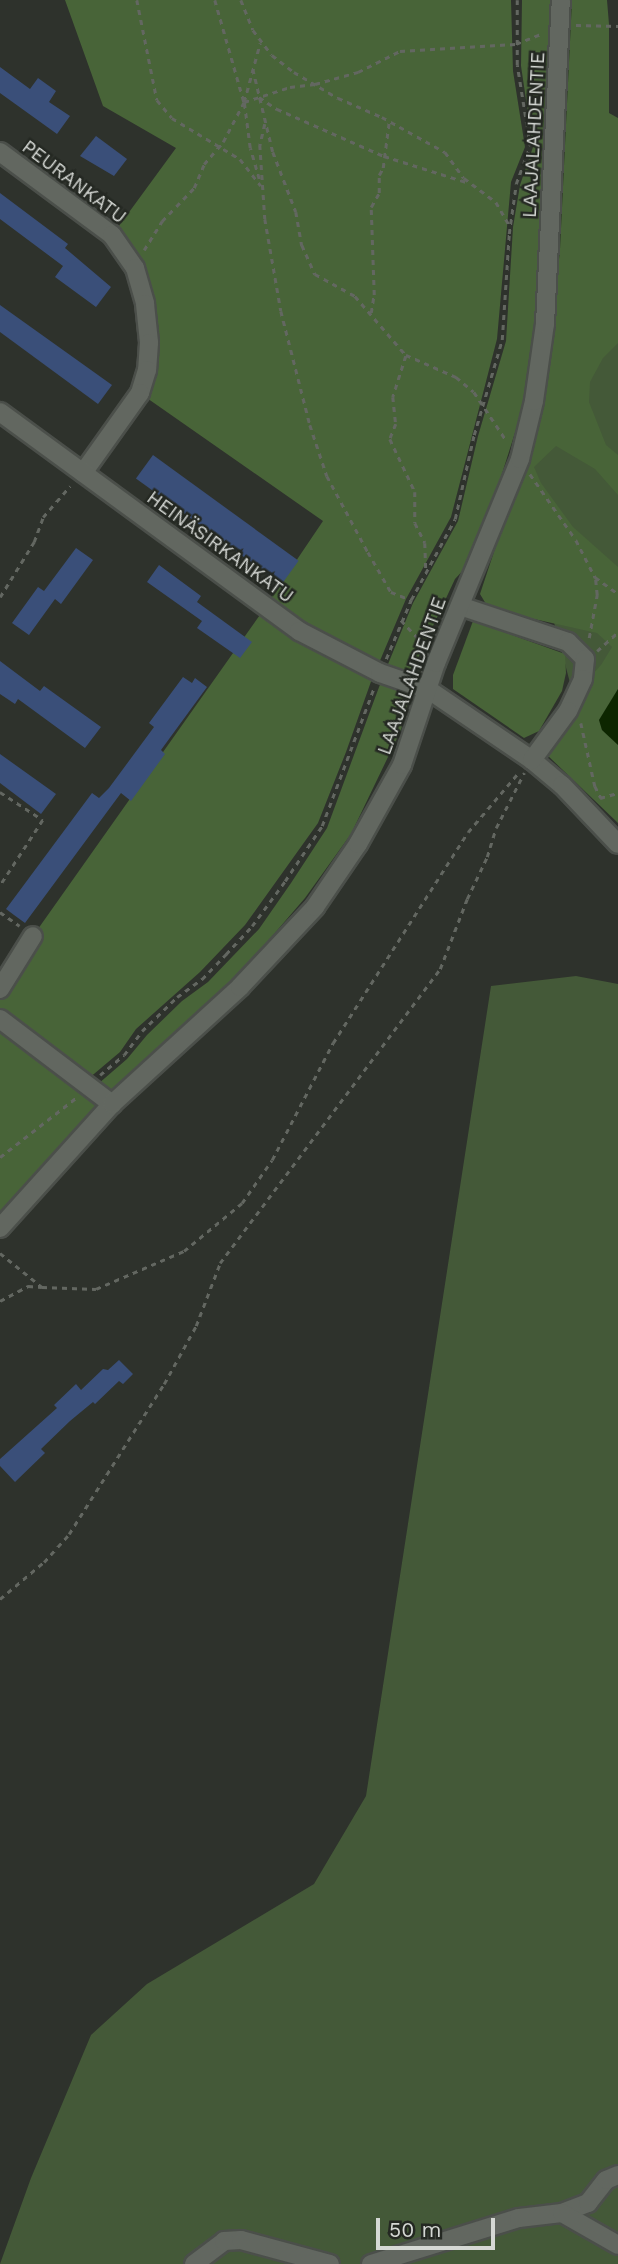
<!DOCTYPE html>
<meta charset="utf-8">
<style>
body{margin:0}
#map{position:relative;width:618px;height:2264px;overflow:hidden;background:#2e322c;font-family:"Work Sans",sans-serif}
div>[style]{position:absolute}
.green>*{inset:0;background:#445938}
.forest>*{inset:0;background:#486438}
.water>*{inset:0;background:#0d2600}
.building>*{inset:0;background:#3a4f79;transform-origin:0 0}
.path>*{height:2.5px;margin-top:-1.25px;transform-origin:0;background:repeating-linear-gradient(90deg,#636761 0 5px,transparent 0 10px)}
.roads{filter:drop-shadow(2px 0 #4b4f4a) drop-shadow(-2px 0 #4b4f4a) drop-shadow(0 2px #4b4f4a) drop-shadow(0 -2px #4b4f4a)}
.minor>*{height:18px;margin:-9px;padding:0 9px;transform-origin:9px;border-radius:9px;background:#626760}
span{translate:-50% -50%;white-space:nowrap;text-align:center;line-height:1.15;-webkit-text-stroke:5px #242822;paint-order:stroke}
.street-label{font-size:19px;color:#d5d8d4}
.scale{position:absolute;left:376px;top:2218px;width:119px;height:32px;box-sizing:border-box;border:4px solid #d5d8d4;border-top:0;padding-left:9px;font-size:21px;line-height:24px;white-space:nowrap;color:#d5d8d4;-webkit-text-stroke:5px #242822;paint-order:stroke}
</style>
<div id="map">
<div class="green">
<div style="clip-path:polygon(586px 306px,618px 307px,618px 762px,583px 732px,522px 501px)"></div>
<div style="clip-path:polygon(576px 976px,618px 984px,618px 2264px,0 2264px,31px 2178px,91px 2035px,147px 1984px,314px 1884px,366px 1796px,491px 986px)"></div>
</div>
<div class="forest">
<div style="clip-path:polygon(65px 0,511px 0,513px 71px,525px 147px,511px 182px,497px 339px,451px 517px,406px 599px,379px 663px,303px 623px,269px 601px,323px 521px,144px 396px,154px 342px,116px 230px,176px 148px,103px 106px)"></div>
<div style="clip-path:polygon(522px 0,553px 0,537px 323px,526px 398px,493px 502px,468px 565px,455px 579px,413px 669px,386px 669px,413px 603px,458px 521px,478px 436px,506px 341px,513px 227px,520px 185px,533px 147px,521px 66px)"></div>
<div style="clip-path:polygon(572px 0,607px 0,609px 24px,609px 113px,618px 118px,618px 343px,603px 358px,590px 382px,589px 402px,606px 445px,618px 455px,618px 495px,595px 469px,556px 446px,534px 467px,541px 483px,573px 527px,618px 567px,618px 689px,599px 720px,602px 730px,618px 745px,618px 823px,543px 751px,581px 687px,601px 665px,612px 647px,597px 633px,489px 609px,480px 594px,542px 407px,549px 361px,560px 249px)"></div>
<div style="clip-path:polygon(262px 612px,373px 676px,346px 752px,318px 823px,245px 925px,200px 972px,136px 1029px,120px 1052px,88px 1079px,0 1011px,0 989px,33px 936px)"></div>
<div style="clip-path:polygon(473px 621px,565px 654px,566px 673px,562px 691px,539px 731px,524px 738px,453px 689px,453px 675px)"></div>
<div style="clip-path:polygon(382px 679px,409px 697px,401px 730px,351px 834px,305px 898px,238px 976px,114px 1092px,98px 1084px,127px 1059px,147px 1035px,182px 1001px,208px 982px,259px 929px,291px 883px,327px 828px)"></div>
<div style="clip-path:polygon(0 1019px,112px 1104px,0 1228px)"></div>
</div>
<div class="water">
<div style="clip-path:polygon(618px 689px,618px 745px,602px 730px,599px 720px)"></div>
</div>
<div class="building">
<div style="clip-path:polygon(0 67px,30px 89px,38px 78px,56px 91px,49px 102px,70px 116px,57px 134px,0 93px)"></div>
<div style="clip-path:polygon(96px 136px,127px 159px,114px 176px,80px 156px)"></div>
<div style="clip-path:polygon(0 193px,68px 244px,65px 248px,111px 287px,96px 307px,55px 277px,63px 266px,0 219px)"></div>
<div style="clip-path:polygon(0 305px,112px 385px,98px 404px,0 332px)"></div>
<div style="left:153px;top:455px;width:180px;height:29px;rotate:36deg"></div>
<div style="clip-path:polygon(76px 548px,93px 560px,61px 604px,55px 599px,29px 635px,12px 623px,38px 587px,44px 591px)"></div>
<div style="clip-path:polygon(159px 565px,201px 596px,197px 602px,252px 642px,240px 658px,197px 628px,202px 621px,147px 582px)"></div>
<div style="clip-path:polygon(0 661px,40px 691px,44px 686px,101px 727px,85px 748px,18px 699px,15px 704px,0 694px)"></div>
<div style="clip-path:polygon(183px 677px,192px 683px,195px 678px,207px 687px,161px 750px,165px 754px,131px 801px,121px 793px,25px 923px,14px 915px,6px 909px,92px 793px,99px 798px,109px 788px,154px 727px,149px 723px)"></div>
<div style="clip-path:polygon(0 754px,56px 794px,41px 814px,0 783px)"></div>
<div style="clip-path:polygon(119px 1360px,133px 1374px,123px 1384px,119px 1381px,95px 1404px,93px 1402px,70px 1421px,41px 1449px,45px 1453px,15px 1482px,0 1466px,0 1459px,57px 1408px,54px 1405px,76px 1384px,81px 1390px,103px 1369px,108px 1370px)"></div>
</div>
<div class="path">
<div style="left:137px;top:0;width:102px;rotate:78.7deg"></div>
<div style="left:157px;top:100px;width:23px;rotate:50deg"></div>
<div style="left:172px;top:118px;width:79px;rotate:31.1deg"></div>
<div style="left:240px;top:159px;width:34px;rotate:52deg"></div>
<div style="left:215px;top:0;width:106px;rotate:74.1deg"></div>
<div style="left:241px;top:0;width:32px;rotate:68deg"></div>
<div style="left:253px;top:30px;width:31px;rotate:53deg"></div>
<div style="left:272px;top:55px;width:28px;rotate:38deg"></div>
<div style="left:294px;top:72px;width:51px;rotate:30.6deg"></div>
<div style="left:338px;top:98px;width:48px;rotate:23.4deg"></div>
<div style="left:382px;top:117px;width:72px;rotate:29.1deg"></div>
<div style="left:445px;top:152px;width:32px;rotate:54deg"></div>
<div style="left:464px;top:178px;width:40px;rotate:37deg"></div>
<div style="left:496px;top:202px;width:28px;rotate:60deg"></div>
<div style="left:576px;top:25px;width:42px;rotate:1.4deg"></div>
<div style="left:253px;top:69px;width:85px;rotate:76.5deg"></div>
<div style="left:273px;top:152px;width:64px;rotate:69deg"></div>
<div style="left:296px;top:212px;width:34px;rotate:80deg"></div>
<div style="left:302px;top:245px;width:32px;rotate:66deg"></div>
<div style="left:315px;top:274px;width:46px;rotate:28.8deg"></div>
<div style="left:355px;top:296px;width:78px;rotate:49.2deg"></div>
<div style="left:406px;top:355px;width:55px;rotate:23.7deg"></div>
<div style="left:456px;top:377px;width:23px;rotate:40deg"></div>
<div style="left:474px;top:392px;width:58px;rotate:56.3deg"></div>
<div style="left:259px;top:97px;width:22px;rotate:34deg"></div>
<div style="left:277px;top:109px;width:117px;rotate:23.7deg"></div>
<div style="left:384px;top:156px;width:89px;rotate:17.6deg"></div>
<div style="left:265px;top:124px;width:22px;rotate:103deg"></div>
<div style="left:260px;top:145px;width:74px;rotate:86.1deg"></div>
<div style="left:265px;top:219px;width:93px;rotate:80.1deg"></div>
<div style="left:281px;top:311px;width:118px;rotate:75.7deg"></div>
<div style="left:310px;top:425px;width:54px;rotate:71.6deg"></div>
<div style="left:327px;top:476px;width:86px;rotate:61.7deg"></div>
<div style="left:368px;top:552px;width:46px;rotate:60.1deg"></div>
<div style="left:391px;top:592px;width:22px;rotate:22deg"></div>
<div style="left:259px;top:179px;width:32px;rotate:-106deg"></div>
<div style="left:250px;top:148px;width:46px;rotate:-97.4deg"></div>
<div style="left:244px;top:102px;width:61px;rotate:-74.8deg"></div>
<div style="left:144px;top:250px;width:34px;rotate:-58deg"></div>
<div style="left:162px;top:221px;width:46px;rotate:-45.9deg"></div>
<div style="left:194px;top:188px;width:26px;rotate:-67deg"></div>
<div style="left:204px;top:164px;width:29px;rotate:-49deg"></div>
<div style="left:223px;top:142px;width:45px;rotate:-62.3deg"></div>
<div style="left:244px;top:102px;width:48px;rotate:-18.1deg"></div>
<div style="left:290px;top:87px;width:25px;rotate:-7deg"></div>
<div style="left:315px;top:84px;width:45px;rotate:-15.6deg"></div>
<div style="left:358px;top:72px;width:47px;rotate:-26.6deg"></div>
<div style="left:400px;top:51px;width:116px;rotate:-3.5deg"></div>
<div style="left:516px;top:44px;width:29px;rotate:-22deg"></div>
<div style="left:371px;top:313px;width:18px;rotate:-81deg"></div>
<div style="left:374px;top:295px;width:88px;rotate:-92deg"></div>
<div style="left:371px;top:207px;width:16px;rotate:-60deg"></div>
<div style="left:379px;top:193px;width:18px;rotate:-90deg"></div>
<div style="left:379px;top:175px;width:8px;rotate:-60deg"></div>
<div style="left:383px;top:168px;width:46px;rotate:-82.6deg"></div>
<div style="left:406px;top:356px;width:43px;rotate:107.6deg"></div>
<div style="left:393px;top:397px;width:27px;rotate:84deg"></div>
<div style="left:396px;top:424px;width:16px;rotate:112deg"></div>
<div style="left:390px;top:439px;width:59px;rotate:64.7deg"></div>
<div style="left:415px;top:492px;width:31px;rotate:90deg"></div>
<div style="left:415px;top:523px;width:22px;rotate:63deg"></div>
<div style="left:425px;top:543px;width:26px;rotate:88deg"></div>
<div style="left:530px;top:474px;width:80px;rotate:55.1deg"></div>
<div style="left:576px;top:540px;width:42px;rotate:62.8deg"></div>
<div style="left:595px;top:577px;width:29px;rotate:36deg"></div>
<div style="left:0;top:597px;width:65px;rotate:-58.3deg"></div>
<div style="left:34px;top:542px;width:27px;rotate:-70deg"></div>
<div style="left:43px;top:517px;width:41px;rotate:-48.9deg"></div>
<div style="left:401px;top:620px;width:35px;rotate:47deg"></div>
<div style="left:589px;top:638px;width:44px;rotate:-79.5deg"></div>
<div style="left:597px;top:595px;width:18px;rotate:-96deg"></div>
<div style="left:597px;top:651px;width:28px;rotate:-42deg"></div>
<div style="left:386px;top:659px;width:64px;rotate:-67deg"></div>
<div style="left:411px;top:600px;width:92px;rotate:-61.5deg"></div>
<div style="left:455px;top:519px;width:86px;rotate:-77.3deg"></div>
<div style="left:474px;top:435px;width:99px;rotate:-73.6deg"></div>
<div style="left:502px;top:340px;width:106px;rotate:-86.2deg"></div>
<div style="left:509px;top:234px;width:50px;rotate:-82deg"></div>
<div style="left:516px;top:184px;width:40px;rotate:-69.8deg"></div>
<div style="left:530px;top:146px;width:82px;rotate:-99.1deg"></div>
<div style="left:517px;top:65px;width:65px;rotate:-90deg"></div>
<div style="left:581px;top:723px;width:65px;rotate:77.5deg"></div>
<div style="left:595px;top:786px;width:13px;rotate:63deg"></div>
<div style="left:0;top:792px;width:51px;rotate:33.1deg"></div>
<div style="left:43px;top:820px;width:79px;rotate:123.1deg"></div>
<div style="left:600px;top:798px;width:19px;rotate:-16deg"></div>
<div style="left:0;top:912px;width:24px;rotate:35deg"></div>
<div style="left:100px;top:1075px;width:31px;rotate:-40deg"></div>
<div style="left:124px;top:1055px;width:30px;rotate:-53deg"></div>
<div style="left:142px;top:1031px;width:49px;rotate:-44.2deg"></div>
<div style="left:177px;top:997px;width:31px;rotate:-36deg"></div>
<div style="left:202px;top:979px;width:35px;rotate:-46deg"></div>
<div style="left:226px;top:954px;width:38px;rotate:-47deg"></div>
<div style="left:252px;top:926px;width:56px;rotate:-53.7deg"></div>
<div style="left:285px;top:881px;width:66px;rotate:-56.1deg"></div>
<div style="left:322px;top:826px;width:147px;rotate:-69.4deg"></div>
<div style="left:0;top:1157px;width:98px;rotate:-37.9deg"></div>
<div style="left:0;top:1253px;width:54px;rotate:39deg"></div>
<div style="left:42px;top:1287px;width:54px;rotate:2.1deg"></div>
<div style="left:96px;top:1289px;width:96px;rotate:-23.4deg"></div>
<div style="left:184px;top:1251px;width:75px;rotate:-39.6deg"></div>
<div style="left:242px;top:1203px;width:52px;rotate:-55.1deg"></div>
<div style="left:272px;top:1160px;width:132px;rotate:-62.5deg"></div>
<div style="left:333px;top:1043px;width:250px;rotate:-57.4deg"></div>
<div style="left:468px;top:832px;width:79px;rotate:-49.6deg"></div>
<div style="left:0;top:1301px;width:32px;rotate:-28deg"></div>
<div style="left:28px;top:1286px;width:14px;rotate:4deg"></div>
<div style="left:0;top:1599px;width:57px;rotate:-40.1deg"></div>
<div style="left:44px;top:1562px;width:38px;rotate:-48deg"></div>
<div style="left:69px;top:1534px;width:178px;rotate:-57.7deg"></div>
<div style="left:164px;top:1384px;width:66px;rotate:-61.1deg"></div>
<div style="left:196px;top:1326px;width:67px;rotate:-69.1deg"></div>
<div style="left:220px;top:1263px;width:367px;rotate:-53.2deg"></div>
<div style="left:440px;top:969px;width:75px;rotate:-68.9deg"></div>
<div style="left:467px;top:899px;width:47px;rotate:-64.5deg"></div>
<div style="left:487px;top:857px;width:30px;rotate:-73deg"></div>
<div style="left:496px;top:828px;width:62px;rotate:-63deg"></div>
</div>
<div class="roads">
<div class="minor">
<div style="left:0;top:152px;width:139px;rotate:36.5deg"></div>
<div style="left:112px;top:235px;width:40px;rotate:55.1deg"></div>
<div style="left:135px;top:268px;width:37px;rotate:74deg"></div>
<div style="left:145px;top:304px;width:39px;rotate:84deg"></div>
<div style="left:149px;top:343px;width:27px;rotate:94deg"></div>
<div style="left:147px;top:370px;width:24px;rotate:107deg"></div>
<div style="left:140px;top:393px;width:98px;rotate:125.5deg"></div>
<div style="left:0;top:412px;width:371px;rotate:36.2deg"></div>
<div style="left:299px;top:631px;width:91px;rotate:27.4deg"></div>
<div style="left:380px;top:673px;width:52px;rotate:19.1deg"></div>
<div style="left:429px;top:690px;width:125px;rotate:34.2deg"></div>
<div style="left:532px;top:760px;width:39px;rotate:40deg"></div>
<div style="left:562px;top:785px;width:81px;rotate:46.5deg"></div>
<div style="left:460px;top:606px;width:114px;rotate:18.4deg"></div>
<div style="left:568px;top:642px;width:24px;rotate:45deg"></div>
<div style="left:585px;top:659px;width:20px;rotate:96deg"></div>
<div style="left:583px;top:679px;width:35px;rotate:115deg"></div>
<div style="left:568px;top:711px;width:61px;rotate:126.3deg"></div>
<div style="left:0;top:989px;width:62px;rotate:-58.1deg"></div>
<div style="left:0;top:1019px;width:141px;rotate:37.2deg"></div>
<div style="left:0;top:1228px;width:167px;rotate:-47.9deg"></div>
<div style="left:112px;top:1104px;width:173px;rotate:-42.4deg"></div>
<div style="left:240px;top:987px;width:110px;rotate:-46.8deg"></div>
<div style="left:315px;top:907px;width:76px;rotate:-55.7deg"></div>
<div style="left:358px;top:844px;width:90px;rotate:-60.9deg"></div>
<div style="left:402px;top:765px;width:108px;rotate:-71.6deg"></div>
<div style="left:436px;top:663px;width:221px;rotate:-67.6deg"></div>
<div style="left:520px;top:459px;width:60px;rotate:-76.4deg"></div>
<div style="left:534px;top:401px;width:78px;rotate:-81.9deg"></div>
<div style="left:545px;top:324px;width:324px;rotate:-87.2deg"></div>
<div style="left:562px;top:2213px;width:28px;rotate:-21deg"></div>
<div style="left:588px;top:2203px;width:29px;rotate:-52deg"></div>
<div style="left:606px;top:2180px;width:13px;rotate:-23deg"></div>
<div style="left:194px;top:2264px;width:38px;rotate:-37deg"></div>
<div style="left:224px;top:2241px;width:17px;rotate:-3deg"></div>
<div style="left:241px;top:2240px;width:92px;rotate:15.1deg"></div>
<div style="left:371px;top:2264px;width:155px;rotate:-17.3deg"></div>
<div style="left:519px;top:2218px;width:43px;rotate:-6.6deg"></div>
<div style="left:562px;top:2213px;width:64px;rotate:29.7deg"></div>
</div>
</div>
<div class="street-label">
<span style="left:534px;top:135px;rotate:-87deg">LAAJALAHDENTIE</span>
<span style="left:74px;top:182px;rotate:37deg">PEURANKATU</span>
<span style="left:220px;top:547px;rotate:36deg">HEINÄSIRKANKATU</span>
<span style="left:412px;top:676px;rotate:-70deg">LAAJALAHDENTIE</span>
</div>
<div class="scale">50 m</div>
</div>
